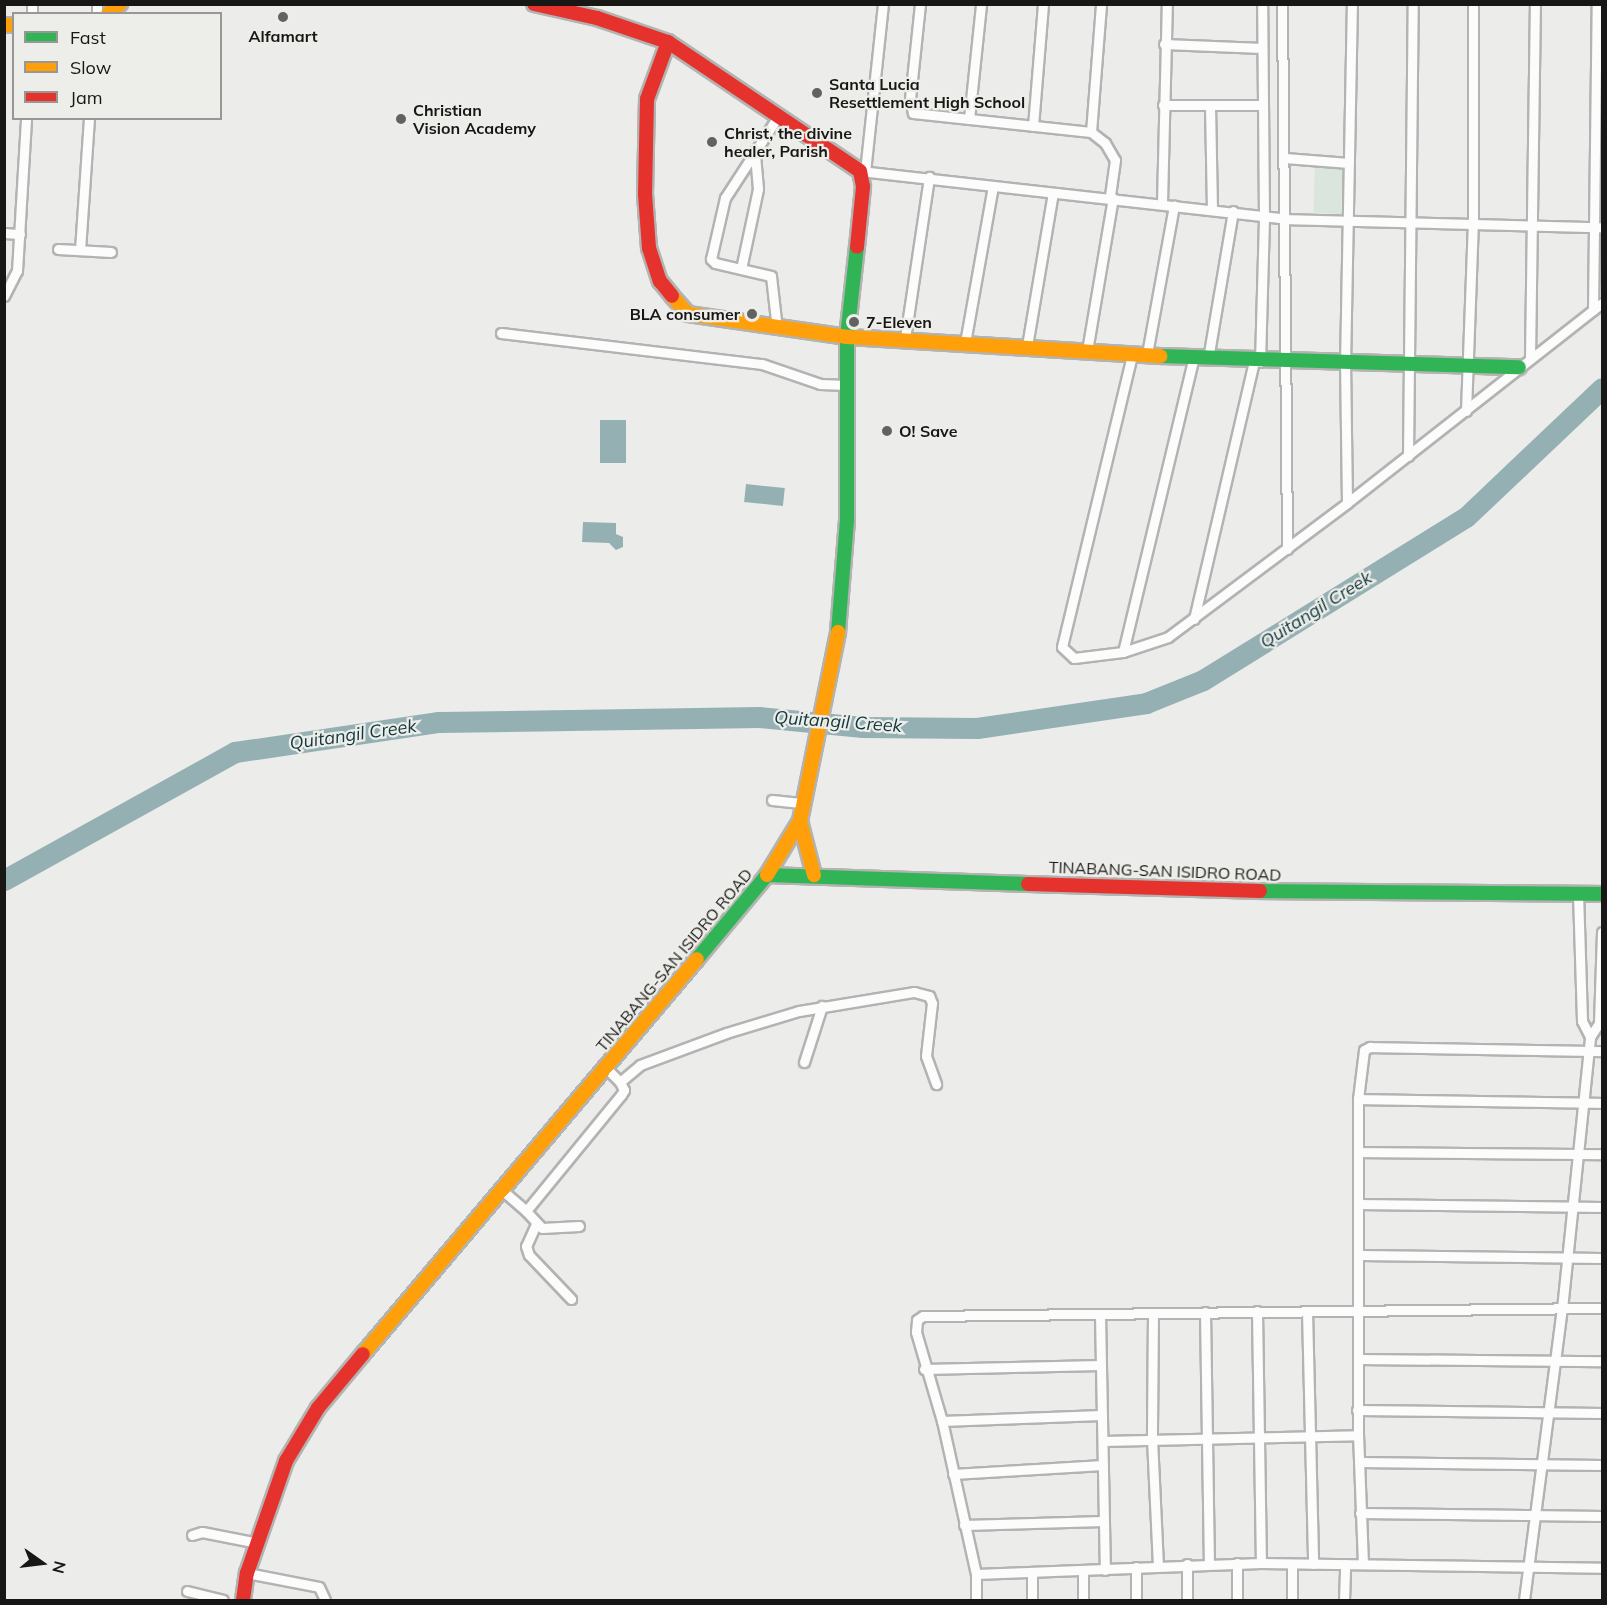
<!DOCTYPE html>
<style>
body{margin:0}
#map{position:relative;width:1607px;height:1605px;overflow:hidden;background:#ececea;font-family:Mulish,sans-serif}
div>[style]{position:absolute}
.green>*{inset:0;background:#d9e5dd;transform-origin:0 0}
.water>*{inset:0;background:#94b0b3;transform-origin:0 0}
.river>*{height:21px;margin:-10.5px;padding:0 10.5px;transform-origin:10.5px;border-radius:10.5px;background:#94b0b3}
.roads{filter:drop-shadow(2px 0 #b3b3b1) drop-shadow(-2px 0 #b3b3b1) drop-shadow(0 2px #b3b3b1) drop-shadow(0 -2px #b3b3b1)}
.street>*{height:9px;margin:-4.5px;padding:0 4.5px;transform-origin:4.5px;border-radius:4.5px;background:#fcfcfc}
.fast>*{height:14px;margin:-7px;padding:0 7px;transform-origin:7px;border-radius:7px;background:#30b455}
.slow>*{height:14px;margin:-7px;padding:0 7px;transform-origin:7px;border-radius:7px;background:#ff9f0a}
.jam>*{height:14px;margin:-7px;padding:0 7px;transform-origin:7px;border-radius:7px;background:#e5322d}
.dots>*{width:16px;height:16px;translate:-50% -50%;box-sizing:border-box;border:3px solid #edede9;border-radius:50%}
span{translate:-50% -50%;white-space:nowrap;text-align:center;line-height:1.15;-webkit-text-stroke:4.5px #edede9;paint-order:stroke}
.poi-label{font-size:16px;color:#181716;font-weight:700}
.left{translate:0 -50%;text-align:left}
.right{translate:-100% -50%;text-align:right}
.street-label{font-size:16px;color:#181716}
.water-label{font-size:18px;color:#11383e;font-style:italic}
.frame{position:absolute;inset:0;border:6px solid #181716;pointer-events:none}
.legend{position:absolute;left:12px;top:12px;width:210px;height:108px;box-sizing:border-box;background:#edede9;border:2px solid #989795;margin:0;padding:8px 10px;list-style:none;font-size:18px;color:#181716}
.legend li{display:flex;align-items:center;gap:12px;height:30px}
.legend b{width:30px;border:2px solid #989795}
.north{position:absolute;left:12px;top:1533px;width:60px;height:60px;-webkit-text-stroke:4px #edede9;paint-order:stroke;rotate:104deg;font-size:16px;font-weight:700;line-height:24px;text-align:center;color:#181716}
.north::after{content:'';display:block;margin:auto;width:21px;height:27px;background:#181716;clip-path:polygon(50% 0,100% 100%,50% 72%,0 100%)}
</style>
<div id="map">
<div class="green">
<div style="left:1315px;top:166px;width:28px;height:47px;rotate:2deg"></div>
</div>
<div class="water">
<div style="left:600px;top:420px;width:26px;height:43px"></div>
<div style="left:746px;top:484px;width:39px;height:18px;rotate:6deg"></div>
<div style="clip-path:polygon(583px 522px,616px 523px,616px 534px,623px 537px,623px 547px,616px 550px,609px 543px,582px 542px)"></div>
</div>
<div class="river">
<div style="left:4px;top:880px;width:264px;rotate:-29deg"></div>
<div style="left:235px;top:752px;width:206px;rotate:-8.4deg"></div>
<div style="left:439px;top:722px;width:320px;rotate:-0.9deg"></div>
<div style="left:759px;top:717px;width:104px;rotate:5.5deg"></div>
<div style="left:863px;top:727px;width:114px;rotate:0.5deg"></div>
<div style="left:977px;top:728px;width:171px;rotate:-8.4deg"></div>
<div style="left:1146px;top:703px;width:61px;rotate:-22deg"></div>
<div style="left:1203px;top:680px;width:309px;rotate:-31.8deg"></div>
<div style="left:1466px;top:517px;width:187px;rotate:-43.5deg"></div>
</div>
<div class="roads">
<div class="street">
<div style="left:920px;top:4px;width:96px;rotate:96deg"></div>
<div style="left:910px;top:99px;width:14px;rotate:78deg"></div>
<div style="left:913px;top:113px;width:179px;rotate:6.1deg"></div>
<div style="left:1091px;top:132px;width:128px;rotate:-85.5deg"></div>
<div style="left:1282px;top:4px;width:545px;rotate:89.47deg"></div>
<div style="left:32px;top:14px;width:10px;rotate:-90deg"></div>
<div style="left:97px;top:14px;width:10px;rotate:-90deg"></div>
<div style="left:1164px;top:44px;width:98px;rotate:2.3deg"></div>
<div style="left:1163px;top:105px;width:98px"></div>
<div style="left:1210px;top:105px;width:104px;rotate:88.9deg"></div>
<div style="left:969px;top:119px;width:116px;rotate:-84deg"></div>
<div style="left:1033px;top:126px;width:122px;rotate:-85.3deg"></div>
<div style="left:1091px;top:132px;width:18px;rotate:38deg"></div>
<div style="left:1105px;top:143px;width:20px;rotate:60deg"></div>
<div style="left:1115px;top:160px;width:37px;rotate:98deg"></div>
<div style="left:1285px;top:158px;width:64px;rotate:4.5deg"></div>
<div style="left:860px;top:171px;width:429px;rotate:6.4deg"></div>
<div style="left:1286px;top:219px;width:316px;rotate:1.5deg"></div>
<div style="left:865px;top:172px;width:169px;rotate:-83.9deg"></div>
<div style="left:1162px;top:203px;width:199px;rotate:-88.6deg"></div>
<div style="left:4px;top:233px;width:16px;rotate:4deg"></div>
<div style="left:58px;top:249px;width:53px;rotate:3.2deg"></div>
<div style="left:80px;top:250px;width:132px;rotate:-86.1deg"></div>
<div style="left:741px;top:269px;width:82px;rotate:-78deg"></div>
<div style="left:758px;top:189px;width:38px;rotate:-95deg"></div>
<div style="left:4px;top:296px;width:28px;rotate:-63deg"></div>
<div style="left:17px;top:271px;width:153px;rotate:-86.6deg"></div>
<div style="left:1593px;top:310px;width:306px;rotate:-89.3deg"></div>
<div style="left:777px;top:329px;width:53px;rotate:-96.5deg"></div>
<div style="left:771px;top:276px;width:57px;rotate:-166.9deg"></div>
<div style="left:715px;top:263px;width:6px;rotate:-135deg"></div>
<div style="left:711px;top:259px;width:63px;rotate:-77.1deg"></div>
<div style="left:725px;top:198px;width:99px;rotate:-57deg"></div>
<div style="left:501px;top:333px;width:263px;rotate:6.8deg"></div>
<div style="left:762px;top:364px;width:61px;rotate:19deg"></div>
<div style="left:820px;top:384px;width:27px;rotate:2deg"></div>
<div style="left:905px;top:338px;width:163px;rotate:-81.5deg"></div>
<div style="left:965px;top:343px;width:159px;rotate:-79.9deg"></div>
<div style="left:1027px;top:346px;width:155px;rotate:-80.4deg"></div>
<div style="left:1087px;top:351px;width:155px;rotate:-80.4deg"></div>
<div style="left:1147px;top:354px;width:151px;rotate:-79.7deg"></div>
<div style="left:1132px;top:355px;width:300px;rotate:103.5deg"></div>
<div style="left:1062px;top:647px;width:16px;rotate:43deg"></div>
<div style="left:1074px;top:658px;width:49px;rotate:-7deg"></div>
<div style="left:1123px;top:652px;width:47px;rotate:-18.4deg"></div>
<div style="left:1168px;top:637px;width:224px;rotate:-36.8deg"></div>
<div style="left:1347px;top:503px;width:324px;rotate:-38.1deg"></div>
<div style="left:1530px;top:358px;width:354px;rotate:-89.2deg"></div>
<div style="left:1208px;top:359px;width:150px;rotate:-80.4deg"></div>
<div style="left:1260px;top:362px;width:145px;rotate:-88.4deg"></div>
<div style="left:1264px;top:217px;width:213px;rotate:-90.5deg"></div>
<div style="left:1466px;top:411px;width:188px;rotate:-87.9deg"></div>
<div style="left:1473px;top:223px;width:219px;rotate:-90deg"></div>
<div style="left:1408px;top:456px;width:452px;rotate:-89.4deg"></div>
<div style="left:1347px;top:503px;width:138px;rotate:-90.8deg"></div>
<div style="left:1345px;top:365px;width:361px;rotate:-88.9deg"></div>
<div style="left:1194px;top:619px;width:264px;rotate:-76.9deg"></div>
<div style="left:1123px;top:652px;width:303px;rotate:-76.5deg"></div>
<div style="left:772px;top:800px;width:31px;rotate:6deg"></div>
<div style="left:1578px;top:893px;width:128px;rotate:88.2deg"></div>
<div style="left:1582px;top:1021px;width:18px;rotate:63deg"></div>
<div style="left:1590px;top:1037px;width:17px;rotate:-57deg"></div>
<div style="left:1599px;top:1023px;width:91px;rotate:-88.1deg"></div>
<div style="left:804px;top:1062px;width:59px;rotate:-72.2deg"></div>
<div style="left:620px;top:1082px;width:26px;rotate:-40deg"></div>
<div style="left:640px;top:1065px;width:92px;rotate:-20.4deg"></div>
<div style="left:726px;top:1033px;width:76px;rotate:-16.8deg"></div>
<div style="left:799px;top:1011px;width:117px;rotate:-9.4deg"></div>
<div style="left:914px;top:992px;width:16px;rotate:15deg"></div>
<div style="left:929px;top:996px;width:8px;rotate:67deg"></div>
<div style="left:932px;top:1003px;width:53px;rotate:96.5deg"></div>
<div style="left:926px;top:1056px;width:30px;rotate:70deg"></div>
<div style="left:1358px;top:1099px;width:244px;rotate:0.9deg"></div>
<div style="left:1358px;top:1152px;width:244px;rotate:0.5deg"></div>
<div style="left:502px;top:1190px;width:32px;rotate:41deg"></div>
<div style="left:526px;top:1211px;width:150px;rotate:-50.7deg"></div>
<div style="left:621px;top:1095px;width:6px;rotate:-59deg"></div>
<div style="left:624px;top:1090px;width:9px;rotate:-117deg"></div>
<div style="left:620px;top:1082px;width:21px;rotate:-135deg"></div>
<div style="left:1358px;top:1204px;width:244px;rotate:0.7deg"></div>
<div style="left:526px;top:1211px;width:23px;rotate:47deg"></div>
<div style="left:542px;top:1228px;width:37px;rotate:-3deg"></div>
<div style="left:536px;top:1224px;width:24px;rotate:114deg"></div>
<div style="left:526px;top:1246px;width:9px;rotate:72deg"></div>
<div style="left:529px;top:1255px;width:61px;rotate:46.3deg"></div>
<div style="left:1360px;top:1255px;width:242px;rotate:0.7deg"></div>
<div style="left:1257px;top:1311px;width:252px;rotate:89.1deg"></div>
<div style="left:1307px;top:1311px;width:253px;rotate:88.6deg"></div>
<div style="left:1205px;top:1312px;width:252px;rotate:89.1deg"></div>
<div style="left:1100px;top:1314px;width:256px;rotate:88.9deg"></div>
<div style="left:1153px;top:1314px;width:125px;rotate:90.5deg"></div>
<div style="left:1152px;top:1439px;width:126px;rotate:87.3deg"></div>
<div style="left:1358px;top:1359px;width:244px;rotate:0.5deg"></div>
<div style="left:924px;top:1369px;width:176px;rotate:-1.3deg"></div>
<div style="left:1357px;top:1410px;width:245px;rotate:0.7deg"></div>
<div style="left:942px;top:1421px;width:159px;rotate:-2.2deg"></div>
<div style="left:1103px;top:1441px;width:255px;rotate:-1.3deg"></div>
<div style="left:1359px;top:1462px;width:243px;rotate:0.7deg"></div>
<div style="left:953px;top:1474px;width:150px;rotate:-3.4deg"></div>
<div style="left:1360px;top:1513px;width:242px;rotate:0.7deg"></div>
<div style="left:964px;top:1525px;width:139px;rotate:-1.6deg"></div>
<div style="left:192px;top:1535px;width:10px;rotate:-17deg"></div>
<div style="left:202px;top:1532px;width:57px;rotate:11.1deg"></div>
<div style="left:1237px;top:1563px;width:37px;rotate:90deg"></div>
<div style="left:1363px;top:1564px;width:129px;rotate:-92.2deg"></div>
<div style="left:1358px;top:1435px;width:336px;rotate:-90deg"></div>
<div style="left:1358px;top:1099px;width:49px;rotate:-83deg"></div>
<div style="left:1364px;top:1050px;width:7px;rotate:-27deg"></div>
<div style="left:1370px;top:1047px;width:232px;rotate:1deg"></div>
<div style="left:1083px;top:1571px;width:29px;rotate:90deg"></div>
<div style="left:247px;top:1573px;width:73px;rotate:11deg"></div>
<div style="left:319px;top:1587px;width:14px;rotate:65deg"></div>
<div style="left:976px;top:1574px;width:285px;rotate:-2.2deg"></div>
<div style="left:1261px;top:1563px;width:341px;rotate:0.8deg"></div>
<div style="left:187px;top:1591px;width:37px;rotate:14deg"></div>
<div style="left:976px;top:1600px;width:26px;rotate:-90deg"></div>
<div style="left:976px;top:1574px;width:157px;rotate:-102.5deg"></div>
<div style="left:942px;top:1421px;width:93px;rotate:-106.3deg"></div>
<div style="left:916px;top:1332px;width:12px;rotate:-85deg"></div>
<div style="left:917px;top:1320px;width:7px;rotate:-34deg"></div>
<div style="left:923px;top:1316px;width:679px;rotate:-0.68deg"></div>
<div style="left:1032px;top:1600px;width:27px;rotate:-90deg"></div>
<div style="left:1136px;top:1600px;width:33px;rotate:-90deg"></div>
<div style="left:1187px;top:1600px;width:36px;rotate:-90deg"></div>
<div style="left:1292px;top:1600px;width:36px;rotate:-90deg"></div>
<div style="left:1344px;top:1600px;width:36px;rotate:-88deg"></div>
<div style="left:1524px;top:1600px;width:293px;rotate:-82.6deg"></div>
<div style="left:1562px;top:1309px;width:273px;rotate:-84.1deg"></div>
</div>
<div class="fast">
<div style="left:1160px;top:356px;width:359px;rotate:1.8deg"></div>
<div style="left:838px;top:632px;width:113px;rotate:-85.4deg"></div>
<div style="left:847px;top:519px;width:182px;rotate:-90deg"></div>
<div style="left:847px;top:337px;width:91px;rotate:-83.7deg"></div>
<div style="left:1260px;top:891px;width:342px;rotate:0.5deg"></div>
<div style="left:697px;top:959px;width:109px;rotate:-50.2deg"></div>
<div style="left:767px;top:875px;width:261px;rotate:2deg"></div>
</div>
<div class="slow">
<div style="left:108px;top:14px;width:16px;rotate:-40deg"></div>
<div style="left:4px;top:25px;width:10px"></div>
<div style="left:672px;top:296px;width:24px;rotate:48deg"></div>
<div style="left:688px;top:314px;width:161px;rotate:8.2deg"></div>
<div style="left:847px;top:337px;width:314px;rotate:3.5deg"></div>
<div style="left:800px;top:821px;width:56px;rotate:75.5deg"></div>
<div style="left:767px;top:875px;width:63px;rotate:-58.6deg"></div>
<div style="left:800px;top:821px;width:193px;rotate:-78.6deg"></div>
<div style="left:363px;top:1354px;width:517px;rotate:-49.78deg"></div>
</div>
<div class="jam">
<div style="left:534px;top:4px;width:65px;rotate:12.5deg"></div>
<div style="left:597px;top:18px;width:75px;rotate:18.7deg"></div>
<div style="left:668px;top:42px;width:231px;rotate:33.9deg"></div>
<div style="left:860px;top:171px;width:16px;rotate:79deg"></div>
<div style="left:863px;top:187px;width:60px;rotate:95.7deg"></div>
<div style="left:668px;top:42px;width:61px;rotate:110.2deg"></div>
<div style="left:647px;top:99px;width:95px;rotate:91.2deg"></div>
<div style="left:645px;top:194px;width:54px;rotate:85.8deg"></div>
<div style="left:649px;top:248px;width:35px;rotate:72deg"></div>
<div style="left:660px;top:281px;width:19px;rotate:51deg"></div>
<div style="left:1028px;top:884px;width:232px;rotate:1.7deg"></div>
<div style="left:243px;top:1600px;width:27px;rotate:-82deg"></div>
<div style="left:247px;top:1573px;width:119px;rotate:-70.8deg"></div>
<div style="left:286px;top:1461px;width:62px;rotate:-58.9deg"></div>
<div style="left:318px;top:1408px;width:70px;rotate:-50.2deg"></div>
</div>
</div>
<div class="dots">
<div style="left:283px;top:17px;background:#626260"></div>
<div style="left:817px;top:93px;background:#626260"></div>
<div style="left:401px;top:119px;background:#626260"></div>
<div style="left:712px;top:142px;background:#626260"></div>
<div style="left:752px;top:314px;background:#626260"></div>
<div style="left:854px;top:322px;background:#626260"></div>
<div style="left:887px;top:431px;background:#626260"></div>
</div>
<div class="poi-label">
<span style="left:283px;top:36px">Alfamart</span>
<span class="left" style="left:829px;top:93px">Santa Lucia<br>Resettlement High School</span>
<span class="left" style="left:413px;top:119px">Christian<br>Vision Academy</span>
<span class="left" style="left:724px;top:142px">Christ, the divine<br>healer, Parish</span>
<span class="right" style="left:740px;top:314px">BLA consumer</span>
<span class="left" style="left:866px;top:322px">7-Eleven</span>
<span class="left" style="left:899px;top:431px">O! Save</span>
</div>
<div class="street-label">
<span style="left:1165px;top:871px;rotate:2deg">TINABANG-SAN ISIDRO ROAD</span>
<span style="left:674px;top:960px;rotate:-50deg">TINABANG-SAN ISIDRO ROAD</span>
</div>
<div class="water-label">
<span style="left:1316px;top:610px;rotate:-32deg">Quitangil Creek</span>
<span style="left:838px;top:722px;rotate:4deg">Quitangil Creek</span>
<span style="left:353px;top:735px;rotate:-8deg">Quitangil Creek</span>
</div>
<div class="frame"></div>
<ul class="legend">
<li><b style="height:8px;background:#30b455"></b>Fast</li>
<li><b style="height:8px;background:#ff9f0a"></b>Slow</li>
<li><b style="height:8px;background:#e5322d"></b>Jam</li>
</ul>
<div class="north">N</div>
</div>
